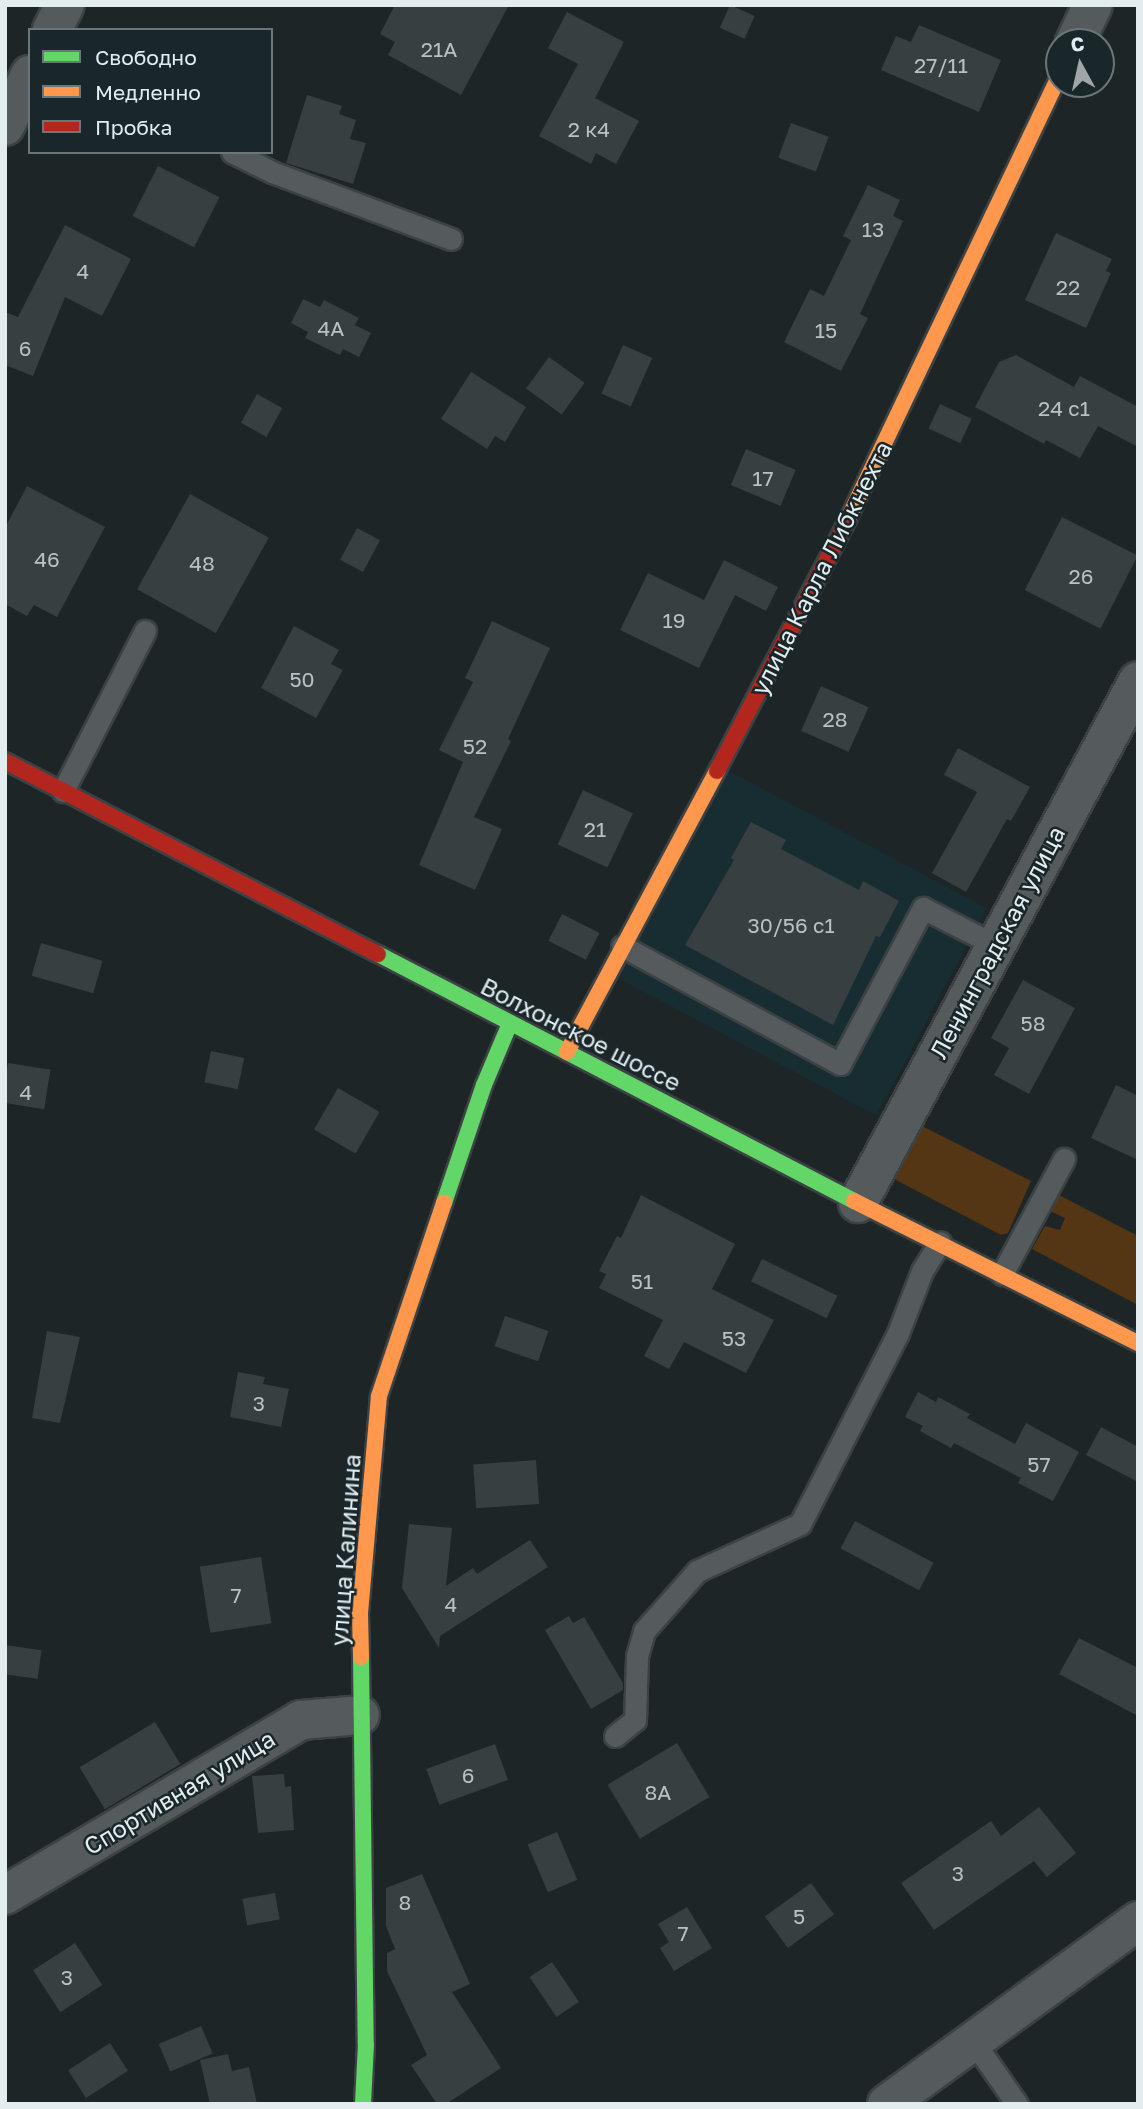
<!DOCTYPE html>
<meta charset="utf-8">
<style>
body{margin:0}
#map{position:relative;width:1143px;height:2109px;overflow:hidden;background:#1d2527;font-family:"Golos Text",sans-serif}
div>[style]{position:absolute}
.built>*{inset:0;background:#182d32;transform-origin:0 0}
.green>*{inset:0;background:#543614}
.building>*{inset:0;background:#383f41;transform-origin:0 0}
.roads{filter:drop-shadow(2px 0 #3c4244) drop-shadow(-2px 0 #3c4244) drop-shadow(0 2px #3c4244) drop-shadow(0 -2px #3c4244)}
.lane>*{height:21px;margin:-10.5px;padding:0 10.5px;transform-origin:10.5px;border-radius:10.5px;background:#555b5d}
.street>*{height:38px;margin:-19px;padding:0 19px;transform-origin:19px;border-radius:19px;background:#555b5d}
.fast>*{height:16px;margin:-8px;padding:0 8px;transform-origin:8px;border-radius:8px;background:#63d668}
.slow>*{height:16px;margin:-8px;padding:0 8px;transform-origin:8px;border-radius:8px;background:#ff974d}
.jam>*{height:16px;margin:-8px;padding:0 8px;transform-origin:8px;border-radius:8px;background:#b3261e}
span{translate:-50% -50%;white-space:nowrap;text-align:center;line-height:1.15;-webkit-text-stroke:5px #19272b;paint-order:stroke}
.number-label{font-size:21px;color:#b8c1c3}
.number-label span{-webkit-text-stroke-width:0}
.street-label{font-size:24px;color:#e3ecee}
.frame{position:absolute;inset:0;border:7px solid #e3ecee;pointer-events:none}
.legend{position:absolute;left:28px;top:28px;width:245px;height:126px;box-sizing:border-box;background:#19272b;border:2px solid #6a7679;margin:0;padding:9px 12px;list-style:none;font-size:21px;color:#e3ecee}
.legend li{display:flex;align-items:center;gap:14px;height:35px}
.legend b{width:35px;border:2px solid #6a7679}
.north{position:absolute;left:1045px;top:28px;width:70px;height:70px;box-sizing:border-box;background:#19272b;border:2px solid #6a7679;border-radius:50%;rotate:352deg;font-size:19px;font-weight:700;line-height:28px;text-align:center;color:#e3ecee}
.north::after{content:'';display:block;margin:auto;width:24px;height:32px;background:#9ea6a8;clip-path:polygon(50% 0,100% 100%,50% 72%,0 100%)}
</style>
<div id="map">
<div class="built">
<div style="left:729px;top:771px;width:292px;height:235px;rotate:28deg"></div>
</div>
<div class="green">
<div style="clip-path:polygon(916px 1123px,1031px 1181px,1008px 1233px,1001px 1235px,896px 1180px,894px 1165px)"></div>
<div style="clip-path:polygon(1057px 1194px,1138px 1236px,1138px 1305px,1032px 1249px,1045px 1226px,1060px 1230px,1065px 1218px,1050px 1211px)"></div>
</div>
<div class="building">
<div style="clip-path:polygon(395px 5px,509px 5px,461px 95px,388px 55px,395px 42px,380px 34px)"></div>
<div style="left:730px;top:5px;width:27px;height:25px;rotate:24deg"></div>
<div style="clip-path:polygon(567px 12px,624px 42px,595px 98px,639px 121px,616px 164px,596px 153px,591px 164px,539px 136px,578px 64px,548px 48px)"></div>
<div style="clip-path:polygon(919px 25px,1001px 60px,979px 112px,881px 70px,896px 36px,911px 42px)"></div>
<div style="clip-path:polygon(307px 95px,342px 106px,339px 114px,356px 120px,350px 139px,366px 143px,353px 184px,286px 163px)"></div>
<div style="left:791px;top:123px;width:40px;height:37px;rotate:20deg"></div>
<div style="left:158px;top:166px;width:69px;height:56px;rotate:27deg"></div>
<div style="clip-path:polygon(868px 185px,900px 200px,893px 216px,903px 221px,860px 314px,868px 318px,841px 371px,784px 342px,810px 289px,824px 296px,851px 240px,843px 236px)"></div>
<div style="clip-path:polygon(65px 225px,131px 259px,102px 316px,65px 297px,33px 376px,5px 365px,5px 312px,18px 317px)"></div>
<div style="clip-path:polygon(1056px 233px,1112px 259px,1106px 271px,1111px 273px,1086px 328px,1025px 300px)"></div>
<div style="clip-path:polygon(303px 299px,320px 307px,324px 300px,359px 318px,355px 325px,371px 333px,359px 357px,343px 349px,340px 355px,305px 338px,308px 332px,291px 323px)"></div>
<div style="left:623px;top:345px;width:32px;height:53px;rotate:24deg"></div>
<div style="clip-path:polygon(1016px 355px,1074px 387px,1080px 376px,1138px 407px,1138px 447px,1098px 426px,1080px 458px,1046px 440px,1044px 444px,975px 407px,999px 362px)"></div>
<div style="left:549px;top:357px;width:44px;height:39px;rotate:36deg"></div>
<div style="clip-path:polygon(471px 372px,526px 407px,505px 442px,495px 436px,487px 449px,441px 419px)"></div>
<div style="left:257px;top:394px;width:29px;height:33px;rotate:29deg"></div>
<div style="left:940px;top:404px;width:35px;height:27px;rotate:25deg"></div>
<div style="left:746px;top:449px;width:54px;height:39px;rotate:23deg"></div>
<div style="clip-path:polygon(27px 486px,105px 527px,57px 617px,34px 605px,27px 616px,5px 604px,5px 528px)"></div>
<div style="left:190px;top:494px;width:90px;height:109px;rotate:29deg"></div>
<div style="left:1062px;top:517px;width:85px;height:82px;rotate:27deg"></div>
<div style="left:357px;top:528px;width:26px;height:36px;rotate:28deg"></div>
<div style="clip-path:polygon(724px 560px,778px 587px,766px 611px,735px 595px,699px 668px,620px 630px,648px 573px,704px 600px)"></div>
<div style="clip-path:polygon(492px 621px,550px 648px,508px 739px,511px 741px,474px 817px,502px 829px,475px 890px,419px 865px,463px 762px,439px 750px,473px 682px,465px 678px)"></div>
<div style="clip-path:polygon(294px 626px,339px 650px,331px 664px,343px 670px,316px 718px,261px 688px)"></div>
<div style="left:821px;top:686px;width:52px;height:49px;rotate:24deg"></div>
<div style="clip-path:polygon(958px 748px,1030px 787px,1011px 821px,1007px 819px,966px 892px,932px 873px,977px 792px,944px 775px)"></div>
<div style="left:583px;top:790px;width:55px;height:60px;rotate:25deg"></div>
<div style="clip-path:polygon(751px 822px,786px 840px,781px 849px,859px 890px,863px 881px,899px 901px,880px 937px,876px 936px,833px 1025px,685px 945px,734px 860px,731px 858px)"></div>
<div style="left:562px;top:914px;width:42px;height:30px;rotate:27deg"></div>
<div style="left:41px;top:943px;width:64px;height:34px;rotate:16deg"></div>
<div style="clip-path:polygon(1023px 980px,1075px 1008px,1029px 1094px,994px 1075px,1009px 1048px,991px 1038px)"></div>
<div style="left:211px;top:1051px;width:34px;height:32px;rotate:12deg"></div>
<div style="left:8px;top:1063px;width:43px;height:40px;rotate:9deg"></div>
<div style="clip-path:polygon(1116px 1085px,1138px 1096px,1138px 1160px,1091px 1138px)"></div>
<div style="left:338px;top:1088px;width:48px;height:48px;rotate:30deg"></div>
<div style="clip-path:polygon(641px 1195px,735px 1244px,712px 1289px,774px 1320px,746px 1373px,684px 1342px,669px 1369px,644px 1356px,663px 1320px,599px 1288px,606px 1274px,599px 1271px,617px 1236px,621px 1238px)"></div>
<div style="left:762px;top:1259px;width:84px;height:25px;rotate:26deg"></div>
<div style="left:505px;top:1316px;width:46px;height:32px;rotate:19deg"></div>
<div style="clip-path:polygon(47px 1331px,80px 1337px,60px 1423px,32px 1418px)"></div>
<div style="clip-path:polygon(238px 1372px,265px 1377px,263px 1384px,289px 1389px,281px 1427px,230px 1417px)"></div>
<div style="clip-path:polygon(918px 1392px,936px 1402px,938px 1397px,970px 1414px,967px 1418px,1015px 1444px,1026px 1423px,1079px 1452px,1053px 1501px,1018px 1483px,1021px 1478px,954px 1443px,951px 1448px,920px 1431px,923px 1426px,905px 1417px)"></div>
<div style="clip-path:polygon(1101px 1427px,1138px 1447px,1138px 1482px,1086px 1455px)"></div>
<div style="left:536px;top:1460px;width:44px;height:63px;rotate:86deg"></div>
<div style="left:855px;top:1521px;width:89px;height:31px;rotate:28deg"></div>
<div style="clip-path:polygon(409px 1524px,452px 1528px,446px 1586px,473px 1568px,477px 1574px,530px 1540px,548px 1567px,440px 1636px,439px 1648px,402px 1588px)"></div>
<div style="left:261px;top:1557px;width:67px;height:62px;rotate:81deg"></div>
<div style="clip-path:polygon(569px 1616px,573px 1623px,584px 1617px,623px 1683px,623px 1690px,591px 1709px,545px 1630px)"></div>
<div style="clip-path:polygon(1079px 1638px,1138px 1668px,1138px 1716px,1059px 1674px)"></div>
<div style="left:5px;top:1645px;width:37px;height:29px;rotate:8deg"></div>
<div style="left:155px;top:1722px;width:49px;height:88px;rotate:59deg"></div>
<div style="left:677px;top:1743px;width:63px;height:81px;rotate:59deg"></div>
<div style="left:495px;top:1744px;width:38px;height:73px;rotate:70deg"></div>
<div style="clip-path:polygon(284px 1774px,285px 1787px,291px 1786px,294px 1830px,258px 1833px,252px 1776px)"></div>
<div style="clip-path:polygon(1039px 1807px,1076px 1853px,1047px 1877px,1034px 1861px,934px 1930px,901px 1883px,991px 1821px,1001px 1836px)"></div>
<div style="left:557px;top:1832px;width:52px;height:32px;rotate:67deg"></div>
<div style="clip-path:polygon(422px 1874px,470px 1984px,452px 1992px,501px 2068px,446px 2104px,437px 2104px,411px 2065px,427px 2055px,387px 1971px,387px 1953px,395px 1949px,386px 1926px,386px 1888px)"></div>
<div style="left:811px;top:1883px;width:39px;height:57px;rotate:54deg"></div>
<div style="left:275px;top:1893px;width:27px;height:33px;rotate:80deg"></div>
<div style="clip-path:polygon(687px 1907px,712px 1948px,674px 1971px,660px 1948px,669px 1942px,658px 1924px)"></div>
<div style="left:75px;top:1943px;width:50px;height:50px;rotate:57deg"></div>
<div style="left:552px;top:1962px;width:48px;height:27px;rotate:56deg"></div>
<div style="left:201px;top:2026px;width:30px;height:46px;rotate:67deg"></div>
<div style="left:110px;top:2043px;width:33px;height:50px;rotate:57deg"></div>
<div style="clip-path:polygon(228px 2054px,232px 2071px,249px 2067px,257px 2104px,210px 2104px,200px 2060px)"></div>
</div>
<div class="roads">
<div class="lane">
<div style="left:232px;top:152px;width:45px;rotate:26.6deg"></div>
<div style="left:272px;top:172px;width:191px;rotate:20.5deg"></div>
<div style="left:63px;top:791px;width:180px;rotate:-62.9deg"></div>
<div style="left:622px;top:946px;width:248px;rotate:28.4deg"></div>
<div style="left:840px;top:1064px;width:177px;rotate:-62deg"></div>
<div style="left:923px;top:908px;width:81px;rotate:27.2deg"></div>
<div style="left:1002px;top:1274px;width:131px;rotate:-61.7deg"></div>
<div style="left:615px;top:1736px;width:26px;rotate:-39deg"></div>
<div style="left:635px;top:1720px;width:64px;rotate:-88.2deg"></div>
<div style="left:637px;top:1656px;width:26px;rotate:-74deg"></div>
<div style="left:644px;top:1631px;width:80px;rotate:-48.5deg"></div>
<div style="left:697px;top:1571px;width:113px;rotate:-24.5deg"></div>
<div style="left:800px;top:1524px;width:215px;rotate:-62.8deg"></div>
<div style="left:898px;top:1333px;width:66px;rotate:-68.8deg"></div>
<div style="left:922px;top:1271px;width:34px;rotate:-58deg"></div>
<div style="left:973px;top:2041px;width:77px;rotate:55.1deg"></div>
</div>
<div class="street">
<div style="left:52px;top:30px;width:28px;rotate:-63deg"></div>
<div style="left:1075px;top:42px;width:41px;rotate:-64.1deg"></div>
<div style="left:5px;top:126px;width:57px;rotate:-63.9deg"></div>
<div style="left:858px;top:1203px;width:592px;rotate:-61.79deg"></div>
<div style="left:5px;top:1895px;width:344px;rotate:-30.6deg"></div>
<div style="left:301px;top:1720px;width:59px;rotate:-4.8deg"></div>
<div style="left:887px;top:2104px;width:311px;rotate:-36.1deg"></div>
</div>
<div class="fast">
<div style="left:378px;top:954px;width:536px;rotate:27.43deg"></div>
<div style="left:444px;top:1203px;width:125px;rotate:-71.3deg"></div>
<div style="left:484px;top:1085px;width:67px;rotate:-67.2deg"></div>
<div style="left:361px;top:1657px;width:387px;rotate:89.3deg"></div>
<div style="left:366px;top:2044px;width:60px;rotate:92.9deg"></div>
</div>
<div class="slow">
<div style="left:848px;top:519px;width:491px;rotate:-64.5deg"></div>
<div style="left:567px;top:1052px;width:319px;rotate:-61.9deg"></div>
<div style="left:854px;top:1201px;width:318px;rotate:26.6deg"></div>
<div style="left:361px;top:1657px;width:44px;rotate:-91.3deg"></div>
<div style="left:360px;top:1613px;width:218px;rotate:-85deg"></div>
<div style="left:379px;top:1396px;width:204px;rotate:-71.4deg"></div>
</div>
<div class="jam">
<div style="left:5px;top:761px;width:420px;rotate:27.4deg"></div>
<div style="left:717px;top:771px;width:284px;rotate:-62.5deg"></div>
</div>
</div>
<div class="number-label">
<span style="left:439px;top:49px">21А</span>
<span style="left:941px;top:65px">27/11</span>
<span style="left:589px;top:129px">2 к4</span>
<span style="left:873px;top:229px">13</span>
<span style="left:83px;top:271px">4</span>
<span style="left:1068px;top:287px">22</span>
<span style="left:331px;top:328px">4А</span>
<span style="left:826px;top:330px">15</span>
<span style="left:25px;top:348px">6</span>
<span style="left:1064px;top:408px">24 с1</span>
<span style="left:763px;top:478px">17</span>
<span style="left:47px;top:559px">46</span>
<span style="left:202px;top:563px">48</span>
<span style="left:1081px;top:576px">26</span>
<span style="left:674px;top:620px">19</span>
<span style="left:302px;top:679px">50</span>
<span style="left:835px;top:719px">28</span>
<span style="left:475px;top:746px">52</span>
<span style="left:595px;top:829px">21</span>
<span style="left:791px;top:925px">30/56 с1</span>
<span style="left:1033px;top:1023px">58</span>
<span style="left:26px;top:1092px">4</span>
<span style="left:642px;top:1281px">51</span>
<span style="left:734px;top:1338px">53</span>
<span style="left:259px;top:1403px">3</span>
<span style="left:1039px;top:1464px">57</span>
<span style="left:236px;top:1595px">7</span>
<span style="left:451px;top:1604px">4</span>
<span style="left:468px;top:1775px">6</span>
<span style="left:658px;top:1792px">8А</span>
<span style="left:958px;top:1873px">3</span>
<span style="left:405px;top:1902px">8</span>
<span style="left:799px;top:1916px">5</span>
<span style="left:683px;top:1933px">7</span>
<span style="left:67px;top:1977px">3</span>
</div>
<div class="street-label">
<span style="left:821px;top:568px;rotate:-63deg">улица Карла Либкнехта</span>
<span style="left:997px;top:942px;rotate:-62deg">Ленинградская улица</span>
<span style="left:581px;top:1034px;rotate:27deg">Волхонское шоссе</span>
<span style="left:345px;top:1550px;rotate:-86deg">улица Калинина</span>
<span style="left:179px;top:1792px;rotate:-31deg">Спортивная улица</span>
</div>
<div class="frame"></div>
<ul class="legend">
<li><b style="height:9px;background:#63d668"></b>Свободно</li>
<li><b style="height:9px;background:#ff974d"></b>Медленно</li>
<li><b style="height:9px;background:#b3261e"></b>Пробка</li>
</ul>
<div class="north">С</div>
</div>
